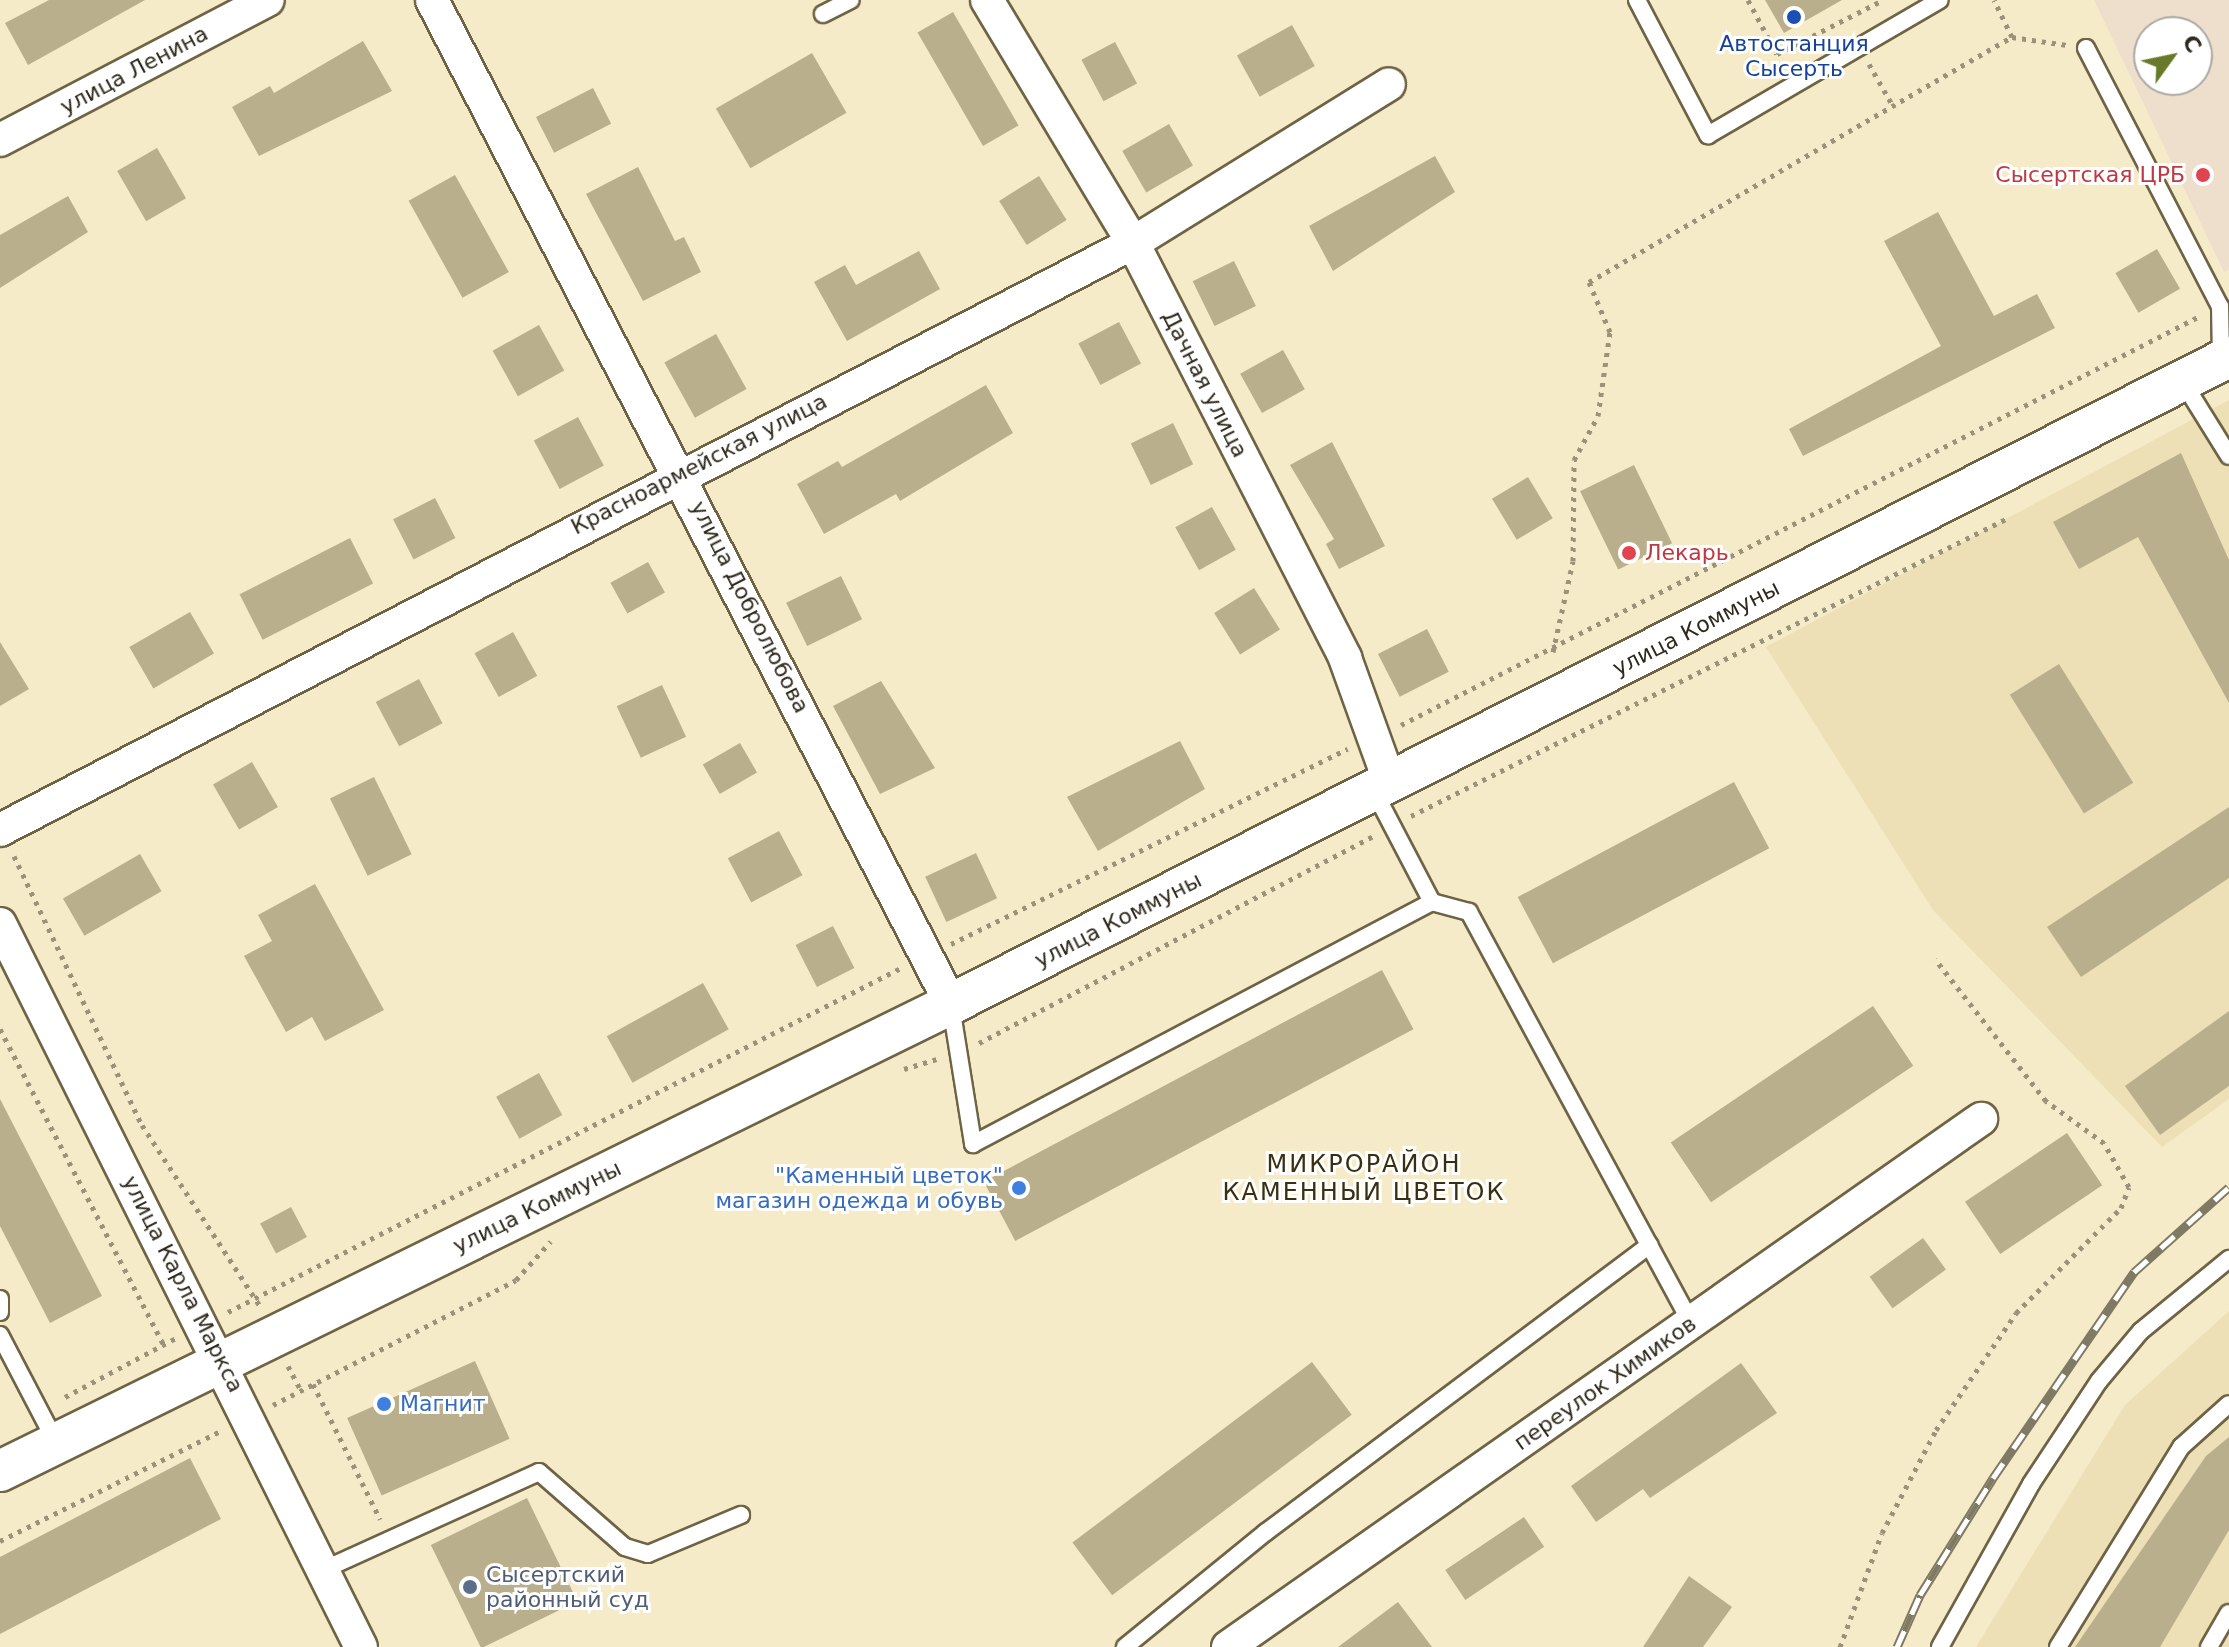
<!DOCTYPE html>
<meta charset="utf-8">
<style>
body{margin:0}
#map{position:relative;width:2229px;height:1647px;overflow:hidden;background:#f6ebc8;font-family:"DejaVu Sans",sans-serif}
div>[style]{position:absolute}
.built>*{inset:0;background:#eddfb6}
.medical>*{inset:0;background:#eddfcc}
.building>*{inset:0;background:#baaf8d;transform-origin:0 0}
.path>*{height:5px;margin-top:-2.5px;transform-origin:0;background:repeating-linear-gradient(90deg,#9a9279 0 4px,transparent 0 10px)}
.roads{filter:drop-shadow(2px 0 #6e6445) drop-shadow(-2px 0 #6e6445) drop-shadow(0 2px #6e6445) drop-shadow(0 -2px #6e6445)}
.service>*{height:16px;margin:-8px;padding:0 8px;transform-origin:8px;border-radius:8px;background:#fff}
.minor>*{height:32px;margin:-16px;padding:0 16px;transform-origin:16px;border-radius:16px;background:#fff}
.tertiary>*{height:40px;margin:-20px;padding:0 20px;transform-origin:20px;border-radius:20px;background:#fff}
.rail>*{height:9px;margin-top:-4.5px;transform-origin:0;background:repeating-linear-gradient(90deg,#fff 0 18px,#807963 0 36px);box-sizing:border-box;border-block:2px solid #807963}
.dots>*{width:22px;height:22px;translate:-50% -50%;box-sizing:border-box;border:4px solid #fff;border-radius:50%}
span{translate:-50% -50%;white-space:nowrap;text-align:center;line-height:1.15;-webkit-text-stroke:6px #fff;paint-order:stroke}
.transit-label{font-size:22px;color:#164399}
.street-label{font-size:22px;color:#2f2a1d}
.health-label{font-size:22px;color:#be3a42}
.right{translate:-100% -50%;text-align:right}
.left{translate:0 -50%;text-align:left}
.shop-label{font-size:22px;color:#366cbe}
.service-label{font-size:22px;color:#4e5e75}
.neighbourhood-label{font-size:24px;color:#393012;letter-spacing:2px}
.north{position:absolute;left:2133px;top:16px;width:80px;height:80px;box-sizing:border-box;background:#fff;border:2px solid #acaaa5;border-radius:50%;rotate:57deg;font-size:22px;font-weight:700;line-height:32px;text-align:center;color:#2f2a1d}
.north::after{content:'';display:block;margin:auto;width:28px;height:36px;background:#687a2a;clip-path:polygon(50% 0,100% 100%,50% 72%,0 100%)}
</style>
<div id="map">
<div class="built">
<div style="clip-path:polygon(2229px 400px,2229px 1099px,2162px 1147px,1933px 910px,1766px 647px)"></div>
<div style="clip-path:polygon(2229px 1311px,2229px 1647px,1976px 1647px,2125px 1405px)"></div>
</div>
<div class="medical">
<div style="clip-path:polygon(evenodd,2094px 0,2229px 0,2229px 270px,2224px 272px,2094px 0,2149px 32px,2197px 32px,2197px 80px,2149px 80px,2149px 32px)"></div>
</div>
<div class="building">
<div style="clip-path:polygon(49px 0,145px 0,28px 65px,5px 23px)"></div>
<div style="clip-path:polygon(1765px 0,1842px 0,1784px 33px)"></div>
<div style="left:953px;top:12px;width:131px;height:41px;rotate:60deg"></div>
<div style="left:1292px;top:25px;width:47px;height:63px;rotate:61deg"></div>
<div style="clip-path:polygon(363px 41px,392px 91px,259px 156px,232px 107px,270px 86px,274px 93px)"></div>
<div style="left:1115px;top:42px;width:47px;height:38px;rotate:62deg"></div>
<div style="left:812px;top:53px;width:69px;height:111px;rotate:60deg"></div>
<div style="left:593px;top:88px;width:40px;height:64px;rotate:63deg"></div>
<div style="left:1169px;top:124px;width:48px;height:54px;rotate:60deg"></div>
<div style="left:157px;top:148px;width:58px;height:46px;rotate:60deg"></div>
<div style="clip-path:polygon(1435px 156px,1455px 192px,1333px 271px,1309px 226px)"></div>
<div style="clip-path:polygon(638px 167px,675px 241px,684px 237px,701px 272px,643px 301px,586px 194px)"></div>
<div style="left:455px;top:175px;width:111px;height:53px;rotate:61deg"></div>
<div style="left:1039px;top:176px;width:52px;height:47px;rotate:58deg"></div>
<div style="clip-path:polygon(68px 196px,88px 232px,0 288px,0 235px)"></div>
<div style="clip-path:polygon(1938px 212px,1994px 316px,2037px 294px,2055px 328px,1803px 456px,1789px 429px,1941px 346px,1884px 241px)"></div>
<div style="left:2157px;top:249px;width:46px;height:48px;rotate:60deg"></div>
<div style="clip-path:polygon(919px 251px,940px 289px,847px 341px,814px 282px,845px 265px,856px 285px)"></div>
<div style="left:1234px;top:261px;width:50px;height:46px;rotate:64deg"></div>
<div style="left:1119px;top:322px;width:47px;height:46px;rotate:62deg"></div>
<div style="left:539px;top:325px;width:52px;height:53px;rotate:61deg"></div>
<div style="left:716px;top:334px;width:63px;height:59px;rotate:61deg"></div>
<div style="left:1283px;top:350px;width:45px;height:49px;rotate:61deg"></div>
<div style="clip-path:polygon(986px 385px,1013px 433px,900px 501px,896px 494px,824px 534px,797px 484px,838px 461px,842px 467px)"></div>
<div style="left:578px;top:417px;width:55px;height:50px;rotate:62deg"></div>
<div style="left:1173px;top:423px;width:46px;height:47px;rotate:64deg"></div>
<div style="clip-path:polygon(1332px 442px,1385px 546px,1339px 569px,1326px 544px,1334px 539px,1290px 465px)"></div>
<div style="clip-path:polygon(2181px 453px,2229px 560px,2229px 703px,2138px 537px,2079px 569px,2053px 522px)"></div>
<div style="left:1634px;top:465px;width:87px;height:60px;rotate:64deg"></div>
<div style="left:1528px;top:477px;width:48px;height:42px;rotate:59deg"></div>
<div style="left:435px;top:498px;width:45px;height:47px;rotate:63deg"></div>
<div style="left:1212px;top:507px;width:49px;height:42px;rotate:61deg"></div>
<div style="left:350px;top:538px;width:51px;height:124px;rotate:63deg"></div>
<div style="left:648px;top:562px;width:35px;height:43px;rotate:61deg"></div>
<div style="left:841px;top:576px;width:48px;height:61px;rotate:64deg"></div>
<div style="left:1254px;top:588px;width:49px;height:47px;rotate:58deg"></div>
<div style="left:190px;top:612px;width:48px;height:70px;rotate:60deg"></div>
<div style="left:1427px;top:629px;width:48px;height:55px;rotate:63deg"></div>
<div style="left:513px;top:632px;width:50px;height:44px;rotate:61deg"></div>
<div style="clip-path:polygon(0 642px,29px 689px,0 706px)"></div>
<div style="left:2059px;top:664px;width:140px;height:58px;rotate:58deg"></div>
<div style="left:419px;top:679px;width:50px;height:49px;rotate:62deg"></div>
<div style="clip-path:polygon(881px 681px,935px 768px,880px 794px,833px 706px)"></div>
<div style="left:662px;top:685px;width:57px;height:50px;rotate:65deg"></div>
<div style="clip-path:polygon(1180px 741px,1205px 789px,1098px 851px,1067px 797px)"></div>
<div style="left:740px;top:743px;width:34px;height:43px;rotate:60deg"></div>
<div style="left:252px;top:762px;width:52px;height:45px;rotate:60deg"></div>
<div style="left:374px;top:777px;width:86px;height:49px;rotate:64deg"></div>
<div style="left:1734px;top:782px;width:75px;height:245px;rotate:62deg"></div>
<div style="clip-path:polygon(2229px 807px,2229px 878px,2081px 977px,2047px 927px)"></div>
<div style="left:779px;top:831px;width:50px;height:58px;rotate:62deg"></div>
<div style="left:976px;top:853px;width:50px;height:56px;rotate:65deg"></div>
<div style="left:140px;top:854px;width:43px;height:89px;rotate:60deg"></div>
<div style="clip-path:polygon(315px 884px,384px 1010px,325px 1041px,312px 1017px,286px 1032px,244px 956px,272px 941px,258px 915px)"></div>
<div style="left:833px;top:926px;width:47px;height:42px;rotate:63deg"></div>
<div style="left:1382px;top:970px;width:67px;height:451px;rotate:62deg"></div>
<div style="left:703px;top:983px;width:53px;height:110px;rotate:61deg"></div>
<div style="left:1873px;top:1006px;width:72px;height:244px;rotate:56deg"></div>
<div style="clip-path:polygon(2229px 1011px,2229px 1086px,2160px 1135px,2125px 1086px)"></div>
<div style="left:539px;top:1073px;width:48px;height:49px;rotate:61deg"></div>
<div style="clip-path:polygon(0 1099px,102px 1296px,50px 1323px,0 1226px)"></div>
<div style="left:2067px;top:1133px;width:63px;height:123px;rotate:56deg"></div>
<div style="left:291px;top:1207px;width:34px;height:35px;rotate:62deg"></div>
<div style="left:1923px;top:1238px;width:39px;height:66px;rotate:54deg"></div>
<div style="left:475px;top:1361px;width:85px;height:140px;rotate:66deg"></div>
<div style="left:1312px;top:1362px;width:66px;height:300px;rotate:53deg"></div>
<div style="clip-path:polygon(1741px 1363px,1777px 1413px,1650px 1498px,1643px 1489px,1596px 1522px,1571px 1486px)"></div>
<div style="clip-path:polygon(2229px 1437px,2229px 1530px,2160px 1647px,2075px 1647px,2206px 1456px)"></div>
<div style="clip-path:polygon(190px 1458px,221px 1519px,0 1634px,0 1557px)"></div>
<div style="left:527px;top:1498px;width:115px;height:107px;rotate:64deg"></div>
<div style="left:1524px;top:1517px;width:36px;height:95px;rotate:56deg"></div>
<div style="clip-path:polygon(1689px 1576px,1732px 1607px,1703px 1647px,1643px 1647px)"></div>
<div style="clip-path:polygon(1398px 1602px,1432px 1647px,1338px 1647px)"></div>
</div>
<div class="path">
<div style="left:1748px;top:0;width:61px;rotate:61.8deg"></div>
<div style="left:1777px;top:54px;width:119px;rotate:-27deg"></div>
<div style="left:2012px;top:37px;width:56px;rotate:8.3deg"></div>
<div style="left:1869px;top:64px;width:48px;rotate:60.3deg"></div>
<div style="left:1553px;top:652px;width:93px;rotate:-77.6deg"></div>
<div style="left:1573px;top:561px;width:101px;rotate:-89.4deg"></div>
<div style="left:1574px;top:460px;width:50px;rotate:-61.4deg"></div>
<div style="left:1598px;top:416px;width:85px;rotate:-81.9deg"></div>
<div style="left:1610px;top:332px;width:54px;rotate:-112.8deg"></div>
<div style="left:1589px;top:282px;width:489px;rotate:-30.1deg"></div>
<div style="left:2012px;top:37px;width:41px;rotate:-115.9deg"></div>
<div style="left:1401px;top:725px;width:898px;rotate:-27.11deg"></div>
<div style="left:1411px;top:816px;width:665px;rotate:-26.53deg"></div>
<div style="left:14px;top:856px;width:298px;rotate:64.6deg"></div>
<div style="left:142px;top:1125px;width:216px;rotate:56.9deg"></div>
<div style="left:951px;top:944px;width:442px;rotate:-26.2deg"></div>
<div style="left:0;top:1029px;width:356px;rotate:62.6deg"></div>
<div style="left:979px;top:1043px;width:446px;rotate:-27.7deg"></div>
<div style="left:904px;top:1069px;width:34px;rotate:-17deg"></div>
<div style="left:228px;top:1312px;width:754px;rotate:-27.08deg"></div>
<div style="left:288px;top:1366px;width:27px;rotate:62deg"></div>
<div style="left:313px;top:1384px;width:151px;rotate:63.6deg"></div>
<div style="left:65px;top:1397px;width:126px;rotate:-28deg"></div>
<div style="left:273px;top:1405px;width:273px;rotate:-27.2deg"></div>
<div style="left:516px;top:1280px;width:52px;rotate:-48.1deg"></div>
<div style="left:0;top:1541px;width:247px;rotate:-26.5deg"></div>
<div style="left:1840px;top:1647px;width:121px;rotate:-69.8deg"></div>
<div style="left:1882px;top:1533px;width:116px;rotate:-62.3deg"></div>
<div style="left:1936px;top:1430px;width:142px;rotate:-55.6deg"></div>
<div style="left:2016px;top:1313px;width:148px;rotate:-45deg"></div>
<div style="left:2121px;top:1208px;width:22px;rotate:-69deg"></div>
<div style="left:2129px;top:1187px;width:51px;rotate:-119.6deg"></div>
<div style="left:2104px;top:1143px;width:72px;rotate:-144.1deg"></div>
<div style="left:2046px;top:1101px;width:180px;rotate:-128deg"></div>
</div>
<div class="roads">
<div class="service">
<div style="left:1637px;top:0;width:153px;rotate:62.3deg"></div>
<div style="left:1708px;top:135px;width:268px;rotate:-30.2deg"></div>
<div style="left:823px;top:14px;width:31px;rotate:-27deg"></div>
<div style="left:2086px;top:48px;width:291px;rotate:62.6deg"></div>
<div style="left:2220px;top:306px;width:53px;rotate:88.9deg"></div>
<div style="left:2183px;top:382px;width:87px;rotate:58.1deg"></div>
<div style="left:1432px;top:902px;width:38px;rotate:15deg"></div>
<div style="left:1469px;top:912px;width:467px;rotate:61.6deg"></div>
<div style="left:951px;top:1006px;width:140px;rotate:80.9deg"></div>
<div style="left:973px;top:1144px;width:519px;rotate:-27.8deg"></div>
<div style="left:1432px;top:902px;width:125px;rotate:-117.6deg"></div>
<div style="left:0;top:1299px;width:13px;rotate:90deg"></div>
<div style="left:0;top:1335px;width:121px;rotate:62.4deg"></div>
<div style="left:323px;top:1570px;width:237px;rotate:-24.4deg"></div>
<div style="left:539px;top:1472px;width:114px;rotate:41.1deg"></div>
<div style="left:625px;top:1547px;width:24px;rotate:17deg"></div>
<div style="left:648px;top:1554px;width:101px;rotate:-22.8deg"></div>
<div style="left:1125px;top:1647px;width:182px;rotate:-39.2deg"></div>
<div style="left:1266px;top:1532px;width:479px;rotate:-36.8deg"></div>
<div style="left:1940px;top:1647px;width:187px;rotate:-60.8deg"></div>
<div style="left:2031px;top:1484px;width:123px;rotate:-56.6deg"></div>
<div style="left:2099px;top:1381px;width:65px;rotate:-50deg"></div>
<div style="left:2141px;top:1331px;width:114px;rotate:-39.3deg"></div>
<div style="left:2058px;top:1647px;width:235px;rotate:-58.4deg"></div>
<div style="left:2181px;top:1447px;width:64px;rotate:-41.9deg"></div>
<div style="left:2209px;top:1647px;width:39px;rotate:-60deg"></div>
</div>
<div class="minor">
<div style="left:432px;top:0;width:1130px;rotate:62.66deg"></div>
<div style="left:987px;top:0;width:283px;rotate:59deg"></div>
<div style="left:1133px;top:243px;width:466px;rotate:62.9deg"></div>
<div style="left:1345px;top:658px;width:133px;rotate:70.2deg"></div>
<div style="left:0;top:140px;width:302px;rotate:-27.6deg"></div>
<div style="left:0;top:830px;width:1276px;rotate:-27.39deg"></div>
<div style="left:1133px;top:243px;width:301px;rotate:-31.8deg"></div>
<div style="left:0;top:924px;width:808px;rotate:63.47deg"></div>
<div style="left:1228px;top:1647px;width:920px;rotate:-35.04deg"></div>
</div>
<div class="tertiary">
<div style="left:0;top:1471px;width:1059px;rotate:-26.15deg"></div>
<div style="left:951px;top:1004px;width:1432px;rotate:-26.85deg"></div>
</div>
</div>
<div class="rail">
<div style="left:1897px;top:1647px;width:57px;rotate:-66.1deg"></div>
<div style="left:1920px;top:1595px;width:138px;rotate:-58deg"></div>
<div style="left:1993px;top:1478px;width:250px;rotate:-55.6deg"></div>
<div style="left:2134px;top:1272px;width:127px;rotate:-41.8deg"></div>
</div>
<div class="dots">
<div style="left:1794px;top:17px;background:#1a4fb4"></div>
<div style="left:2203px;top:175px;background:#e0444e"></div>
<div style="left:1629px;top:553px;background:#e0444e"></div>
<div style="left:1019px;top:1188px;background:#3f7fe0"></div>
<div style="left:384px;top:1404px;background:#3f7fe0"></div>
<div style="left:470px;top:1587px;background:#5c6f8a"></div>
</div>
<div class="transit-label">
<span style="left:1794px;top:56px">Автостанция<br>Сысерть</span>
</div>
<div class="street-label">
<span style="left:134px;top:70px;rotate:-28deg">улица Ленина</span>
<span style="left:1205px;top:384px;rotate:63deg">Дачная улица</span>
<span style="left:699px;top:464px;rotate:-27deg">Красноармейская улица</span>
<span style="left:750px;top:607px;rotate:63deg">улица Добролюбова</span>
<span style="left:1696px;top:628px;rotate:-27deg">улица Коммуны</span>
<span style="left:1118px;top:920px;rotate:-27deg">улица Коммуны</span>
<span style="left:537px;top:1207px;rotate:-26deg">улица Коммуны</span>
<span style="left:183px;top:1284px;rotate:63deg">улица Карла Маркса</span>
<span style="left:1605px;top:1383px;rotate:-35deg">переулок Химиков</span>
</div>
<div class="health-label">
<span class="right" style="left:2185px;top:175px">Сысертская ЦРБ</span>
<span class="left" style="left:1645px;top:553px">Лекарь</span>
</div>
<div class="shop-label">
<span class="right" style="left:1003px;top:1188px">"Каменный цветок"<br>магазин одежда и обувь</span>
<span class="left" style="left:400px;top:1404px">Магнит</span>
</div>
<div class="service-label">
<span class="left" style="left:486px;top:1587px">Сысертский<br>районный суд</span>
</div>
<div class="neighbourhood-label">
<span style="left:1364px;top:1179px">МИКРОРАЙОН<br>КАМЕННЫЙ ЦВЕТОК</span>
</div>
<div class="north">С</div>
</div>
